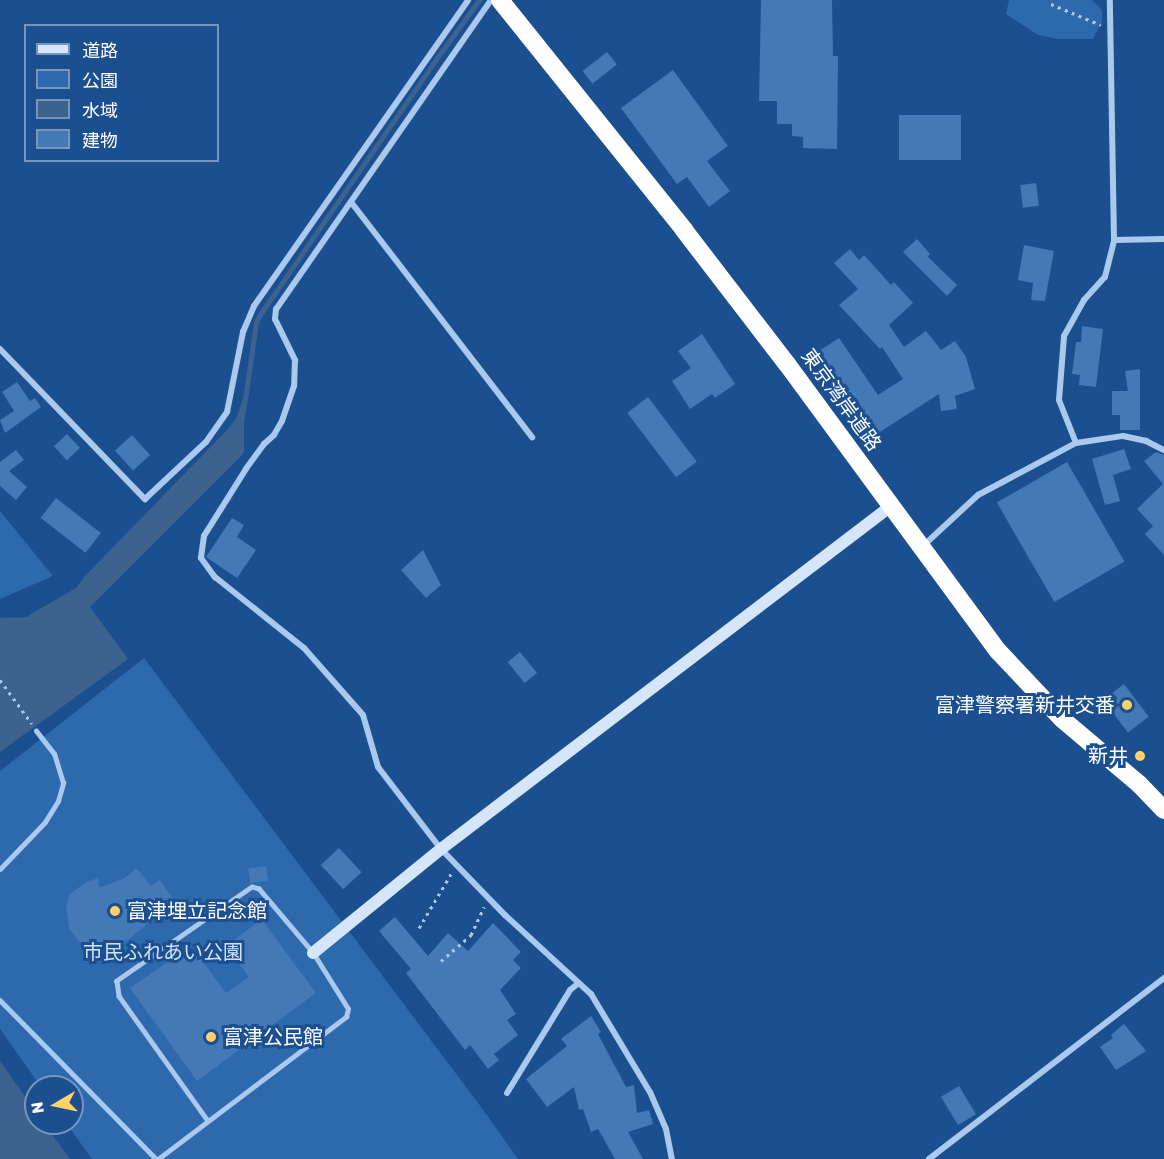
<!DOCTYPE html>
<meta charset="utf-8">
<style>
body{margin:0}
#map{position:relative;width:1164px;height:1159px;overflow:hidden;background:#1b4f8f;font-family:Rubik,"Noto Sans JP",sans-serif}
div>[style]{position:absolute}
.green>*{inset:0;background:#2e69ad}
.water>*{inset:0;background:#3c6290}
.stream>*{height:5px;margin:-2.5px;padding:0 2.5px;transform-origin:2.5px;border-radius:2.5px;background:#3c6290}
.building>*{inset:0;background:#4478b7;transform-origin:0 0}
.path>*{height:3px;margin-top:-1.5px;transform-origin:0;background:repeating-linear-gradient(90deg,#a9c9ee 0 3px,transparent 0 7.5px)}
.lane>*{height:4.5px;margin:-2.25px;padding:0 2.25px;transform-origin:2.25px;border-radius:2.25px;background:#a9c9ee}
.street>*{height:6px;margin:-3px;padding:0 3px;transform-origin:3px;border-radius:3px;background:#a9c9ee}
.secondary>*{height:12px;margin:-6px;padding:0 6px;transform-origin:6px;border-radius:6px;background:#d6e6fa}
.highway>*{height:18px;margin:-9px;padding:0 9px;transform-origin:9px;border-radius:9px;background:#fff}
.dots>*{width:16px;height:16px;translate:-50% -50%;box-sizing:border-box;border:3px solid #1b4f8f;border-radius:50%}
span{translate:-50% -50%;white-space:nowrap;text-align:center;line-height:1.15;-webkit-text-stroke:6px #1b4f8f;paint-order:stroke}
.street-label{font-size:20px;color:#fff}
.poi-label{font-size:20px;color:#fff}
.right{translate:-100% -50%;text-align:right}
.left{translate:0 -50%;text-align:left}
.park-label{font-size:20px;color:#cfe3fa}
.legend{position:absolute;left:24px;top:24px;width:195px;height:138px;box-sizing:border-box;background:#1b4f8f;border:2px solid #7695bc;margin:0;padding:8px 10px;list-style:none;font-size:18px;color:#fff}
.legend li{display:flex;align-items:center;gap:12px;height:30px}
.legend b{width:30px;border:2px solid #7695bc}
.north{position:absolute;left:24px;top:1075px;width:60px;height:60px;box-sizing:border-box;background:#1b4f8f;border:2px solid #7695bc;border-radius:50%;rotate:261deg;font-size:16px;font-weight:700;line-height:24px;text-align:center;color:#fff}
.north::after{content:'';display:block;margin:auto;width:21px;height:27px;background:#ffd166;clip-path:polygon(50% 0,100% 100%,50% 72%,0 100%)}
</style>
<div id="map">
<div class="green">
<div style="clip-path:polygon(1009px 0,1092px 0,1102px 10px,1102px 21px,1093px 39px,1058px 39px,1038px 35px,1006px 14px)"></div>
<div style="clip-path:polygon(0 511px,53px 576px,0 599px)"></div>
<div style="clip-path:polygon(144px 658px,481px 1107px,518px 1159px,92px 1159px,66px 1123px,72px 1123px,72px 1087px,41px 1087px,0 1029px,0 771px)"></div>
</div>
<div class="water">
<div style="clip-path:polygon(247px 387px,249px 394px,244px 421px,244px 453px,90px 607px,128px 659px,0 752px,0 618px,26px 617px,76px 588px,85px 576px,227px 430px,236px 419px)"></div>
<div style="clip-path:polygon(0 1061px,36px 1112px,36px 1123px,44px 1123px,70px 1159px,0 1159px)"></div>
</div>
<div class="stream">
<div style="left:246px;top:393px;width:72px;rotate:-82deg"></div>
<div style="left:256px;top:322px;width:7px;rotate:-63deg"></div>
<div style="left:259px;top:316px;width:313px;rotate:-55.4deg"></div>
<div style="left:437px;top:58px;width:72px;rotate:-54.1deg"></div>
</div>
<div class="building">
<div style="clip-path:polygon(761px 0,832px 0,833px 56px,838px 56px,837px 149px,803px 148px,803px 137px,792px 136px,792px 124px,777px 124px,777px 101px,759px 101px)"></div>
<div style="left:607px;top:52px;width:16px;height:31px;rotate:52deg"></div>
<div style="clip-path:polygon(673px 70px,728px 146px,707px 161px,730px 191px,709px 207px,687px 177px,677px 184px,621px 108px)"></div>
<div style="left:961px;top:115px;width:45px;height:62px;rotate:90deg"></div>
<div style="left:1036px;top:183px;width:23px;height:16px;rotate:83deg"></div>
<div style="clip-path:polygon(917px 239px,930px 254px,928px 257px,957px 285px,947px 296px,903px 252px)"></div>
<div style="clip-path:polygon(1024px 245px,1054px 251px,1045px 301px,1031px 300px,1033px 283px,1018px 280px)"></div>
<div style="clip-path:polygon(850px 249px,859px 260px,864px 255px,891px 285px,894px 282px,913px 303px,889px 325px,904px 347px,926px 331px,941px 350px,955px 341px,966px 357px,975px 389px,955px 396px,957px 409px,941px 411px,939px 394px,869px 439px,843px 400px,850px 396px,819px 351px,839px 338px,878px 395px,903px 379px,882px 347px,880px 349px,839px 305px,858px 289px,834px 263px)"></div>
<div style="clip-path:polygon(1082px 326px,1103px 329px,1096px 387px,1079px 385px,1080px 375px,1072px 374px,1076px 342px,1081px 342px)"></div>
<div style="clip-path:polygon(702px 334px,735px 384px,715px 398px,712px 394px,690px 409px,672px 381px,691px 368px,678px 351px)"></div>
<div style="clip-path:polygon(1140px 369px,1140px 430px,1120px 430px,1120px 415px,1112px 415px,1112px 391px,1128px 391px,1125px 371px)"></div>
<div style="clip-path:polygon(17px 382px,30px 401px,35px 398px,41px 407px,5px 433px,0 420px,14px 411px,2px 392px)"></div>
<div style="left:648px;top:397px;width:81px;height:26px;rotate:53deg"></div>
<div style="left:67px;top:434px;width:19px;height:18px;rotate:47deg"></div>
<div style="left:132px;top:435px;width:27px;height:23px;rotate:48deg"></div>
<div style="clip-path:polygon(1124px 449px,1131px 469px,1113px 475px,1120px 501px,1105px 505px,1092px 459px)"></div>
<div style="clip-path:polygon(16px 450px,24px 460px,9px 471px,27px 487px,16px 500px,0 486px,0 462px)"></div>
<div style="clip-path:polygon(1156px 452px,1164px 455px,1164px 555px,1145px 534px,1153px 526px,1137px 509px,1163px 484px,1144px 461px)"></div>
<div style="left:1067px;top:462px;width:115px;height:81px;rotate:60deg"></div>
<div style="left:56px;top:498px;width:57px;height:25px;rotate:38deg"></div>
<div style="clip-path:polygon(232px 518px,244px 525px,237px 537px,256px 550px,237px 578px,206px 557px)"></div>
<div style="clip-path:polygon(423px 550px,441px 585px,426px 598px,401px 570px)"></div>
<div style="left:520px;top:652px;width:27px;height:16px;rotate:51deg"></div>
<div style="left:1124px;top:684px;width:41px;height:26px;rotate:53deg"></div>
<div style="left:339px;top:848px;width:33px;height:25px;rotate:47deg"></div>
<div style="left:266px;top:866px;width:15px;height:18px;rotate:82deg"></div>
<div style="clip-path:polygon(135px 869px,139px 871px,151px 886px,160px 880px,175px 902px,120px 946px,107px 950px,83px 946px,69px 929px,66px 905px,70px 894px,86px 882px,98px 878px,99px 888px,125px 878px)"></div>
<div style="clip-path:polygon(395px 917px,428px 956px,448px 933px,468px 951px,493px 923px,521px 952px,513px 960px,521px 968px,500px 990px,516px 1014px,507px 1020px,518px 1035px,494px 1054px,499px 1060px,488px 1069px,470px 1045px,465px 1050px,406px 973px,411px 969px,379px 931px)"></div>
<div style="clip-path:polygon(263px 921px,316px 993px,197px 1081px,130px 988px,191px 946px,226px 993px,249px 977px,229px 951px,230px 943px,258px 922px)"></div>
<div style="clip-path:polygon(591px 1016px,601px 1032px,598px 1034px,626px 1087px,634px 1085px,637px 1113px,649px 1110px,653px 1124px,628px 1132px,643px 1159px,615px 1159px,598px 1129px,591px 1132px,583px 1109px,579px 1110px,574px 1087px,547px 1107px,526px 1079px,567px 1046px,561px 1039px)"></div>
<div style="clip-path:polygon(1124px 1024px,1146px 1051px,1116px 1070px,1100px 1047px,1113px 1038px,1111px 1035px)"></div>
<div style="left:959px;top:1086px;width:33px;height:21px;rotate:59deg"></div>
</div>
<div class="path">
<div style="left:1051px;top:4px;width:54px;rotate:22.8deg"></div>
<div style="left:0;top:680px;width:54px;rotate:54deg"></div>
<div style="left:419px;top:928px;width:63px;rotate:-59.3deg"></div>
<div style="left:441px;top:961px;width:40px;rotate:-41deg"></div>
<div style="left:471px;top:935px;width:31px;rotate:-65deg"></div>
</div>
<div class="lane">
<div style="left:0;top:869px;width:65px;rotate:-46.2deg"></div>
<div style="left:45px;top:822px;width:25px;rotate:-58deg"></div>
<div style="left:58px;top:801px;width:19px;rotate:-74deg"></div>
<div style="left:63px;top:783px;width:30px;rotate:-107deg"></div>
<div style="left:54px;top:754px;width:29px;rotate:-128deg"></div>
<div style="left:0;top:1000px;width:223px;rotate:45.5deg"></div>
<div style="left:158px;top:1159px;width:236px;rotate:-37.1deg"></div>
<div style="left:346px;top:1017px;width:8px;rotate:-76deg"></div>
<div style="left:348px;top:1009px;width:66px;rotate:-122deg"></div>
<div style="left:313px;top:953px;width:84px;rotate:-130.2deg"></div>
<div style="left:259px;top:889px;width:7px;rotate:-164deg"></div>
<div style="left:252px;top:887px;width:165px;rotate:145.2deg"></div>
<div style="left:117px;top:981px;width:15px;rotate:82deg"></div>
<div style="left:119px;top:996px;width:153px;rotate:54.5deg"></div>
</div>
<div class="street">
<div style="left:491px;top:0;width:376px;rotate:124.8deg"></div>
<div style="left:276px;top:309px;width:10px;rotate:96deg"></div>
<div style="left:275px;top:319px;width:46px;rotate:64deg"></div>
<div style="left:295px;top:360px;width:26px;rotate:92deg"></div>
<div style="left:294px;top:386px;width:37px;rotate:109deg"></div>
<div style="left:282px;top:421px;width:16px;rotate:120deg"></div>
<div style="left:274px;top:435px;width:13px;rotate:138deg"></div>
<div style="left:264px;top:444px;width:31px;rotate:126deg"></div>
<div style="left:246px;top:469px;width:79px;rotate:122.1deg"></div>
<div style="left:204px;top:536px;width:22px;rotate:98deg"></div>
<div style="left:201px;top:558px;width:24px;rotate:54deg"></div>
<div style="left:215px;top:577px;width:114px;rotate:38.6deg"></div>
<div style="left:304px;top:648px;width:89px;rotate:48.6deg"></div>
<div style="left:363px;top:715px;width:54px;rotate:73.9deg"></div>
<div style="left:378px;top:767px;width:103px;rotate:52.5deg"></div>
<div style="left:441px;top:849px;width:92px;rotate:45.9deg"></div>
<div style="left:505px;top:915px;width:117px;rotate:42.6deg"></div>
<div style="left:591px;top:994px;width:114px;rotate:59deg"></div>
<div style="left:650px;top:1092px;width:40px;rotate:66.6deg"></div>
<div style="left:666px;top:1129px;width:31px;rotate:79deg"></div>
<div style="left:351px;top:202px;width:297px;rotate:52.4deg"></div>
<div style="left:1114px;top:240px;width:50px;rotate:-1.1deg"></div>
<div style="left:0;top:349px;width:209px;rotate:46deg"></div>
<div style="left:145px;top:499px;width:83px;rotate:-43.1deg"></div>
<div style="left:206px;top:442px;width:37px;rotate:-55deg"></div>
<div style="left:227px;top:412px;width:82px;rotate:-78.7deg"></div>
<div style="left:243px;top:332px;width:28px;rotate:-67deg"></div>
<div style="left:254px;top:306px;width:373px;rotate:-55deg"></div>
<div style="left:1076px;top:443px;width:46px;rotate:-111.6deg"></div>
<div style="left:1059px;top:400px;width:64px;rotate:-85.5deg"></div>
<div style="left:1064px;top:336px;width:41px;rotate:-60.9deg"></div>
<div style="left:1084px;top:300px;width:31px;rotate:-48deg"></div>
<div style="left:1105px;top:277px;width:38px;rotate:-76deg"></div>
<div style="left:1114px;top:240px;width:240px;rotate:-91deg"></div>
<div style="left:924px;top:545px;width:74px;rotate:-42.8deg"></div>
<div style="left:978px;top:495px;width:111px;rotate:-28deg"></div>
<div style="left:1076px;top:443px;width:48px;rotate:-8.5deg"></div>
<div style="left:1123px;top:436px;width:24px;rotate:12deg"></div>
<div style="left:1146px;top:441px;width:20px;rotate:27deg"></div>
<div style="left:507px;top:1093px;width:121px;rotate:-58.5deg"></div>
<div style="left:570px;top:990px;width:11px;rotate:-38deg"></div>
<div style="left:929px;top:1159px;width:297px;rotate:-37.6deg"></div>
</div>
<div class="secondary">
<div style="left:313px;top:953px;width:165px;rotate:-39.1deg"></div>
<div style="left:441px;top:849px;width:566px;rotate:-37.32deg"></div>
</div>
<div class="highway">
<div style="left:500px;top:0;width:295px;rotate:51.3deg"></div>
<div style="left:684px;top:230px;width:169px;rotate:52.5deg"></div>
<div style="left:787px;top:364px;width:356px;rotate:53.7deg"></div>
<div style="left:998px;top:651px;width:93px;rotate:46.7deg"></div>
<div style="left:1062px;top:719px;width:101px;rotate:40.2deg"></div>
<div style="left:1139px;top:784px;width:36px;rotate:46deg"></div>
</div>
<div class="dots">
<div style="left:1127px;top:705px;background:#ffd166"></div>
<div style="left:1140px;top:756px;background:#ffd166"></div>
<div style="left:115px;top:911px;background:#ffd166"></div>
<div style="left:211px;top:1037px;background:#ffd166"></div>
</div>
<div class="street-label">
<span style="left:841px;top:400px;rotate:54deg">東京湾岸道路</span>
</div>
<div class="poi-label">
<span class="right" style="left:1115px;top:705px">富津警察署新井交番</span>
<span class="right" style="left:1128px;top:756px">新井</span>
<span class="left" style="left:127px;top:911px">富津埋立記念館</span>
<span class="left" style="left:223px;top:1037px">富津公民館</span>
</div>
<div class="park-label">
<span style="left:163px;top:952px">市民ふれあい公園</span>
</div>
<ul class="legend">
<li><b style="height:8px;background:#d6e6fa"></b>道路</li>
<li><b style="height:16px;background:#2e69ad"></b>公園</li>
<li><b style="height:16px;background:#3c6290"></b>水域</li>
<li><b style="height:16px;background:#4478b7"></b>建物</li>
</ul>
<div class="north">N</div>
</div>
